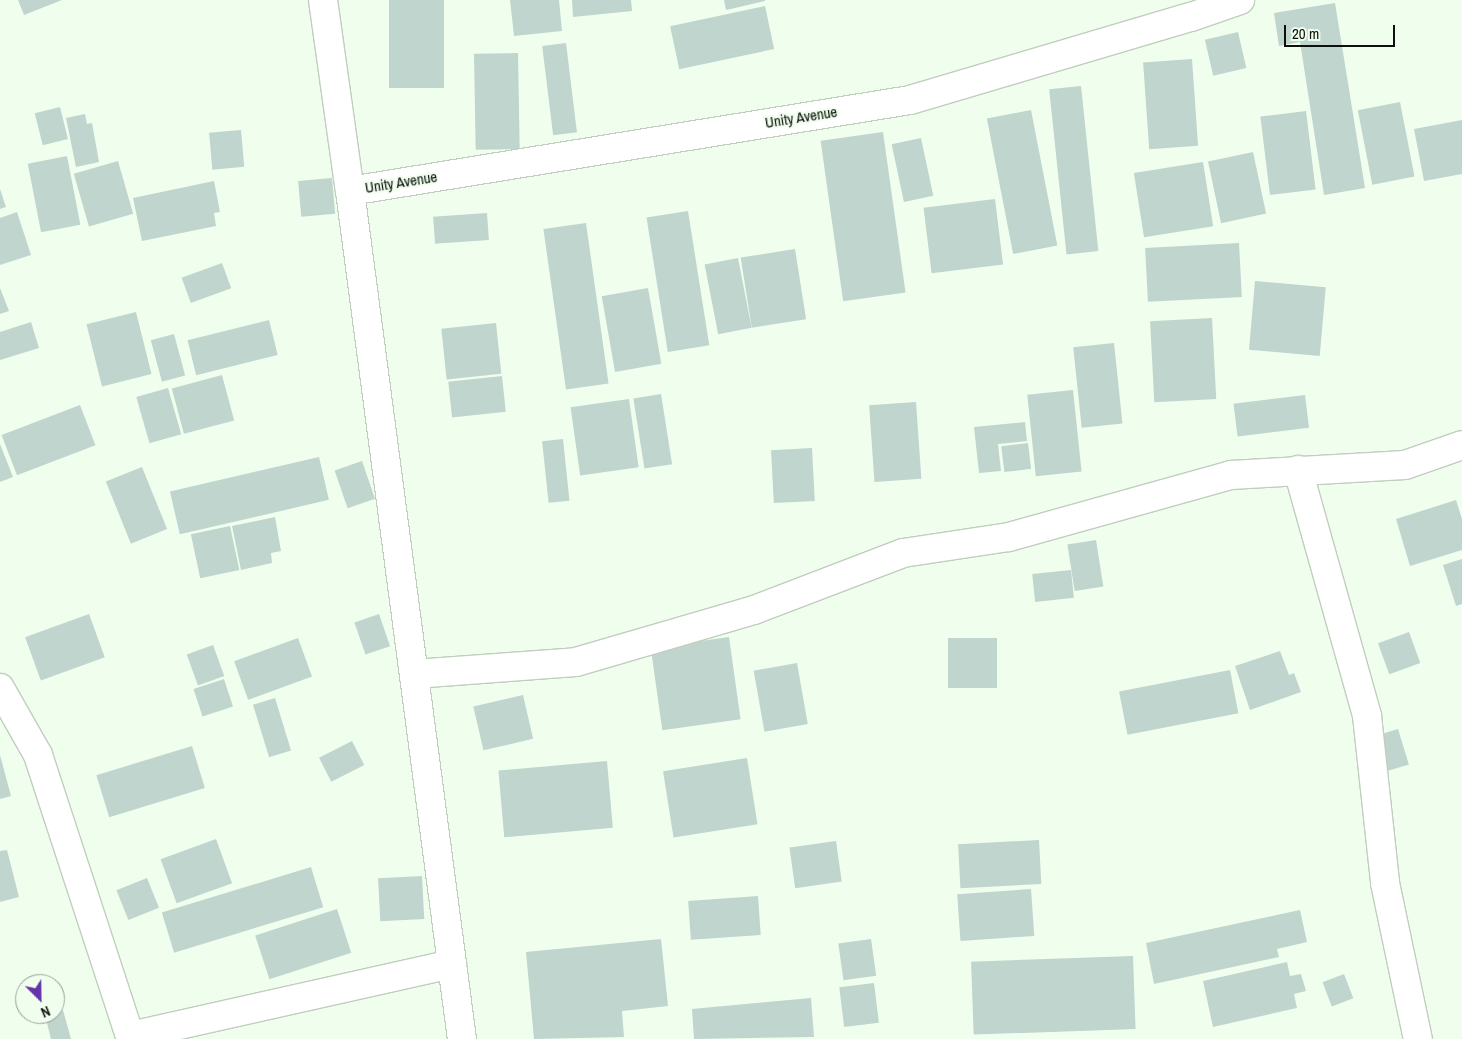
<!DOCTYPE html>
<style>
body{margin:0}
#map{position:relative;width:1462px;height:1039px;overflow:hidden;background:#f0feee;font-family:"Archivo Narrow",sans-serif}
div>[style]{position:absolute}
.building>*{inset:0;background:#bfd5cd;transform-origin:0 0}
.roads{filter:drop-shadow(1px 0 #c0cebe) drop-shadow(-1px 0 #c0cebe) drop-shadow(0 1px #c0cebe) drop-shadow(0 -1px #c0cebe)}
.minor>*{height:28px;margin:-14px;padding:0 14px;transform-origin:14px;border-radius:14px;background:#fff}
span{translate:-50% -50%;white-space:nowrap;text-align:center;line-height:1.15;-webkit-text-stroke:4px #f0feee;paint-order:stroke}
.street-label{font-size:15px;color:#0c110c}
.north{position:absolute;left:15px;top:974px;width:50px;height:50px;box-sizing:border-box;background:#f0feee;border:1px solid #959f94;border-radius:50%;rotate:157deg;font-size:14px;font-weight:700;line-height:20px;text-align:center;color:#0c110c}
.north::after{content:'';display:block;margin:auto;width:18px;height:22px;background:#6633ab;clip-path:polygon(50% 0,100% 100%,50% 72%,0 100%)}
.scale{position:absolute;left:1284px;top:25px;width:111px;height:22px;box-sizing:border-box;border:2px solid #0c110c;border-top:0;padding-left:6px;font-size:15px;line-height:18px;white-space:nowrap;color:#0c110c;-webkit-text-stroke:4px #f0feee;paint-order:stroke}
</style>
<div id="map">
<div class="building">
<div style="clip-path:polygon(18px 0,62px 0,24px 15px)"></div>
<div style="left:389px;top:0;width:55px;height:88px"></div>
<div style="clip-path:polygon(510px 0,559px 0,562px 31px,514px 36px)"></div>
<div style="clip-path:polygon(572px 0,631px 0,632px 11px,573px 17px)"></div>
<div style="clip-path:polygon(724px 0,765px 0,765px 1px,726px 10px)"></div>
<div style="clip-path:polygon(1335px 3px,1365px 188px,1324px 195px,1300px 42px,1279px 46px,1274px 13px)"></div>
<div style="left:765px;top:6px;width:44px;height:97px;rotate:78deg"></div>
<div style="left:1238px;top:32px;width:37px;height:34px;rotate:77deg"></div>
<div style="left:566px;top:43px;width:90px;height:24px;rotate:83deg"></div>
<div style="left:518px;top:53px;width:96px;height:44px;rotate:89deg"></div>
<div style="left:1192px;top:59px;width:87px;height:49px;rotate:86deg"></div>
<div style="left:1081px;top:86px;width:166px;height:32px;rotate:84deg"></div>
<div style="left:1400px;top:102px;width:76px;height:43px;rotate:79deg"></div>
<div style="left:60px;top:107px;width:33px;height:26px;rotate:76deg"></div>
<div style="left:1031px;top:110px;width:138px;height:45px;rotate:79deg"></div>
<div style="left:1306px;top:111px;width:79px;height:46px;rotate:83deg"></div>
<div style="clip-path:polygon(85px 114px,87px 124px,92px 123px,99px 162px,76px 167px,66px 118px)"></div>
<div style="clip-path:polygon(1462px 120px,1462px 174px,1424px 181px,1414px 129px)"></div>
<div style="left:241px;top:130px;width:37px;height:32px;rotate:85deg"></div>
<div style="left:883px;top:132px;width:162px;height:63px;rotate:82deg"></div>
<div style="left:921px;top:138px;width:59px;height:30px;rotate:78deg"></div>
<div style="left:1253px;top:152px;width:63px;height:46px;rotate:78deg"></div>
<div style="left:67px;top:156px;width:70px;height:40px;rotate:79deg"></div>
<div style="left:118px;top:161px;width:55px;height:46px;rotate:74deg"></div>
<div style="left:1203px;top:162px;width:65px;height:70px;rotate:81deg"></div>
<div style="left:332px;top:178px;width:36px;height:34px;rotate:85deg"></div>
<div style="clip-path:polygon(214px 181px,220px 212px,214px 213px,216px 226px,142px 241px,133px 198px)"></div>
<div style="clip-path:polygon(0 189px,6px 207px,0 209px)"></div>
<div style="left:995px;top:199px;width:66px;height:72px;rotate:83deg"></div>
<div style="left:688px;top:211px;width:136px;height:42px;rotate:81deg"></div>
<div style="clip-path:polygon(17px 212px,31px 255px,0 265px,0 218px)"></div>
<div style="left:487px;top:213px;width:27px;height:54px;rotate:86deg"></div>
<div style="left:586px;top:223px;width:162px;height:43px;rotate:82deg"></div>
<div style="left:1239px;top:243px;width:54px;height:94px;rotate:87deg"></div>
<div style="left:795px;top:249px;width:71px;height:55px;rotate:81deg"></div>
<div style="left:738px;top:258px;width:71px;height:34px;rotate:79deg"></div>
<div style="left:222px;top:263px;width:27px;height:43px;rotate:70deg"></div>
<div style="left:1255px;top:281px;width:71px;height:69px;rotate:5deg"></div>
<div style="clip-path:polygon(0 288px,9px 311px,0 314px)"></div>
<div style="left:648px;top:288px;width:77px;height:47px;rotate:80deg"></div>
<div style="left:136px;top:312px;width:64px;height:51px;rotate:76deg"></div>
<div style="left:1212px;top:318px;width:81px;height:62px;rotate:87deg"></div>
<div style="left:269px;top:320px;width:36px;height:84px;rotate:76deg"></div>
<div style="clip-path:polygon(31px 322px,39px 348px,0 360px,0 332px)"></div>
<div style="left:496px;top:323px;width:51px;height:55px;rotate:84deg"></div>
<div style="left:174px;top:334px;width:43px;height:24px;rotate:75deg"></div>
<div style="left:1114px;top:343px;width:81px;height:41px;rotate:84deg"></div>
<div style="left:222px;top:375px;width:47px;height:52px;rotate:75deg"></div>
<div style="left:502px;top:376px;width:36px;height:54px;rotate:84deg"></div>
<div style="left:168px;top:388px;width:48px;height:33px;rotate:74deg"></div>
<div style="left:1073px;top:390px;width:82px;height:46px;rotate:84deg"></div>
<div style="left:661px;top:394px;width:71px;height:28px;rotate:81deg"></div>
<div style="left:1305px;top:395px;width:33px;height:72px;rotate:83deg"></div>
<div style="left:629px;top:399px;width:69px;height:59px;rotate:82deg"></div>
<div style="left:916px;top:402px;width:77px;height:47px;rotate:86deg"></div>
<div style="left:80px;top:405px;width:43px;height:84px;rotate:69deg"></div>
<div style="clip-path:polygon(1025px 422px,1027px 441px,998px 444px,1001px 471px,979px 473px,974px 427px)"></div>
<div style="left:563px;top:439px;width:62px;height:21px;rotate:84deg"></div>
<div style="left:1028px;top:443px;width:26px;height:27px;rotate:83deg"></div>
<div style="clip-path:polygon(0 444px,13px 477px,0 482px)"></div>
<div style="left:812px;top:448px;width:53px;height:41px;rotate:87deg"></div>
<div style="left:319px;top:457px;width:44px;height:153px;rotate:77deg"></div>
<div style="left:362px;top:461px;width:40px;height:29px;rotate:71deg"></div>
<div style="left:142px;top:467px;width:67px;height:39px;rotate:68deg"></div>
<div style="clip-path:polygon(1456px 500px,1462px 519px,1462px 550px,1410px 566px,1396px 519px)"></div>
<div style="clip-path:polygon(275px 517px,281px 551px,271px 553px,272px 563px,241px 570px,232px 526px)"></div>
<div style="left:230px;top:526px;width:45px;height:40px;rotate:78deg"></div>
<div style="left:1096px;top:540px;width:47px;height:29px;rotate:81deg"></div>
<div style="clip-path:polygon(1462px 559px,1462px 604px,1456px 606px,1443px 565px)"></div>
<div style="left:1071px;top:570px;width:28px;height:39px;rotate:84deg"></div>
<div style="left:89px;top:614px;width:46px;height:68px;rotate:70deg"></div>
<div style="left:379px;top:614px;width:34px;height:26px;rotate:71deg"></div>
<div style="left:1409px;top:632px;width:33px;height:33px;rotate:70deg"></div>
<div style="left:729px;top:637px;width:83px;height:79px;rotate:82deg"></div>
<div style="left:298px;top:638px;width:41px;height:68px;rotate:70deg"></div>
<div style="left:948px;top:638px;width:49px;height:50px"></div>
<div style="left:213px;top:645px;width:33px;height:28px;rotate:70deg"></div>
<div style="clip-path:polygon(1280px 651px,1289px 675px,1294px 673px,1301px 692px,1250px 710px,1235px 666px)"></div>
<div style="left:797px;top:663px;width:62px;height:44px;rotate:80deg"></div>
<div style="left:1230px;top:670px;width:44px;height:113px;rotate:79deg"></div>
<div style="left:224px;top:679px;width:29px;height:32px;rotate:72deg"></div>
<div style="left:523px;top:695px;width:45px;height:51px;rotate:77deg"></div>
<div style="left:275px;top:698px;width:55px;height:23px;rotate:73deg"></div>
<div style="left:1398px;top:729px;width:37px;height:26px;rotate:73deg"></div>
<div style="left:352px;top:741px;width:27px;height:37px;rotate:63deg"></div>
<div style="left:192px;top:746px;width:44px;height:100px;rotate:73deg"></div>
<div style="clip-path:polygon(0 755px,11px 796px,0 799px)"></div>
<div style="left:747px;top:758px;width:67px;height:85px;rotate:81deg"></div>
<div style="left:607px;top:761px;width:67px;height:109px;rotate:85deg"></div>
<div style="left:216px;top:839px;width:47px;height:59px;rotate:70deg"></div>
<div style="left:1039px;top:840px;width:44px;height:81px;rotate:87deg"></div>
<div style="left:836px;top:841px;width:41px;height:47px;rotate:82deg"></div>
<div style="clip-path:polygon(7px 850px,19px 897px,0 902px,0 851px)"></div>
<div style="left:311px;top:867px;width:42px;height:156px;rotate:73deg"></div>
<div style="left:422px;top:876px;width:43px;height:44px;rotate:87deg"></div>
<div style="left:147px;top:878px;width:32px;height:33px;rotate:68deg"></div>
<div style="left:1031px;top:889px;width:47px;height:74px;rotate:86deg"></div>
<div style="left:758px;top:896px;width:39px;height:70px;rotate:86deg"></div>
<div style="left:337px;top:909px;width:46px;height:86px;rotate:72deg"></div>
<div style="clip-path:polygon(1300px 910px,1307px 942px,1277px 949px,1279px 957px,1154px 984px,1146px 943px)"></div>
<div style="clip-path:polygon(661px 939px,668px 1006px,622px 1011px,624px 1037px,534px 1039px,526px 952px)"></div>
<div style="left:871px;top:939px;width:37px;height:33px;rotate:82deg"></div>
<div style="left:1133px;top:956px;width:73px;height:162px;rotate:88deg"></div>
<div style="clip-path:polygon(1287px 962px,1290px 976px,1301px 974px,1306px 991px,1294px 994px,1297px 1008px,1213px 1027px,1203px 981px)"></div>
<div style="left:1344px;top:974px;width:26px;height:23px;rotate:69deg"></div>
<div style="left:874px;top:983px;width:40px;height:35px;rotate:83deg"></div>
<div style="clip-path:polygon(811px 998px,814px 1037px,694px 1039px,692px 1009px)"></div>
<div style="clip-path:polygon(63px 1010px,71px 1039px,51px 1039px,45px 1015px)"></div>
</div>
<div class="roads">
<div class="minor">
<div style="left:323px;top:0;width:193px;rotate:82deg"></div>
<div style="left:350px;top:191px;width:855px;rotate:82.48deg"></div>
<div style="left:350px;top:191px;width:567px;rotate:-9.23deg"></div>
<div style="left:910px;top:100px;width:293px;rotate:-16.5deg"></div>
<div style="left:1191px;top:17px;width:52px;rotate:-19.1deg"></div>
<div style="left:1298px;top:470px;width:255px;rotate:74.3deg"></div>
<div style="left:1367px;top:716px;width:168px;rotate:83.8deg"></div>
<div style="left:1385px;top:883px;width:159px;rotate:78.1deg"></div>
<div style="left:414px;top:674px;width:162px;rotate:-4.2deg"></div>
<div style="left:576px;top:662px;width:185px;rotate:-16.3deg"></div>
<div style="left:754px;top:610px;width:160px;rotate:-20.9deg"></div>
<div style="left:903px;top:553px;width:107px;rotate:-8.6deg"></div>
<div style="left:1009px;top:537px;width:230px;rotate:-15.6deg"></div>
<div style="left:1231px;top:475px;width:174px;rotate:-3.3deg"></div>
<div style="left:1405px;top:465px;width:60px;rotate:-19.3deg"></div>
<div style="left:0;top:688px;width:77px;rotate:60.4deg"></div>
<div style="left:38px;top:755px;width:299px;rotate:71.9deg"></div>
<div style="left:130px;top:1036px;width:330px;rotate:-12.6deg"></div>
</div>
</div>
<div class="street-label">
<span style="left:801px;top:117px;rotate:-9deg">Unity Avenue</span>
<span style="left:401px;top:182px;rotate:-9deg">Unity Avenue</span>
</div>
<div class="north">N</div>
<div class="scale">20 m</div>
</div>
